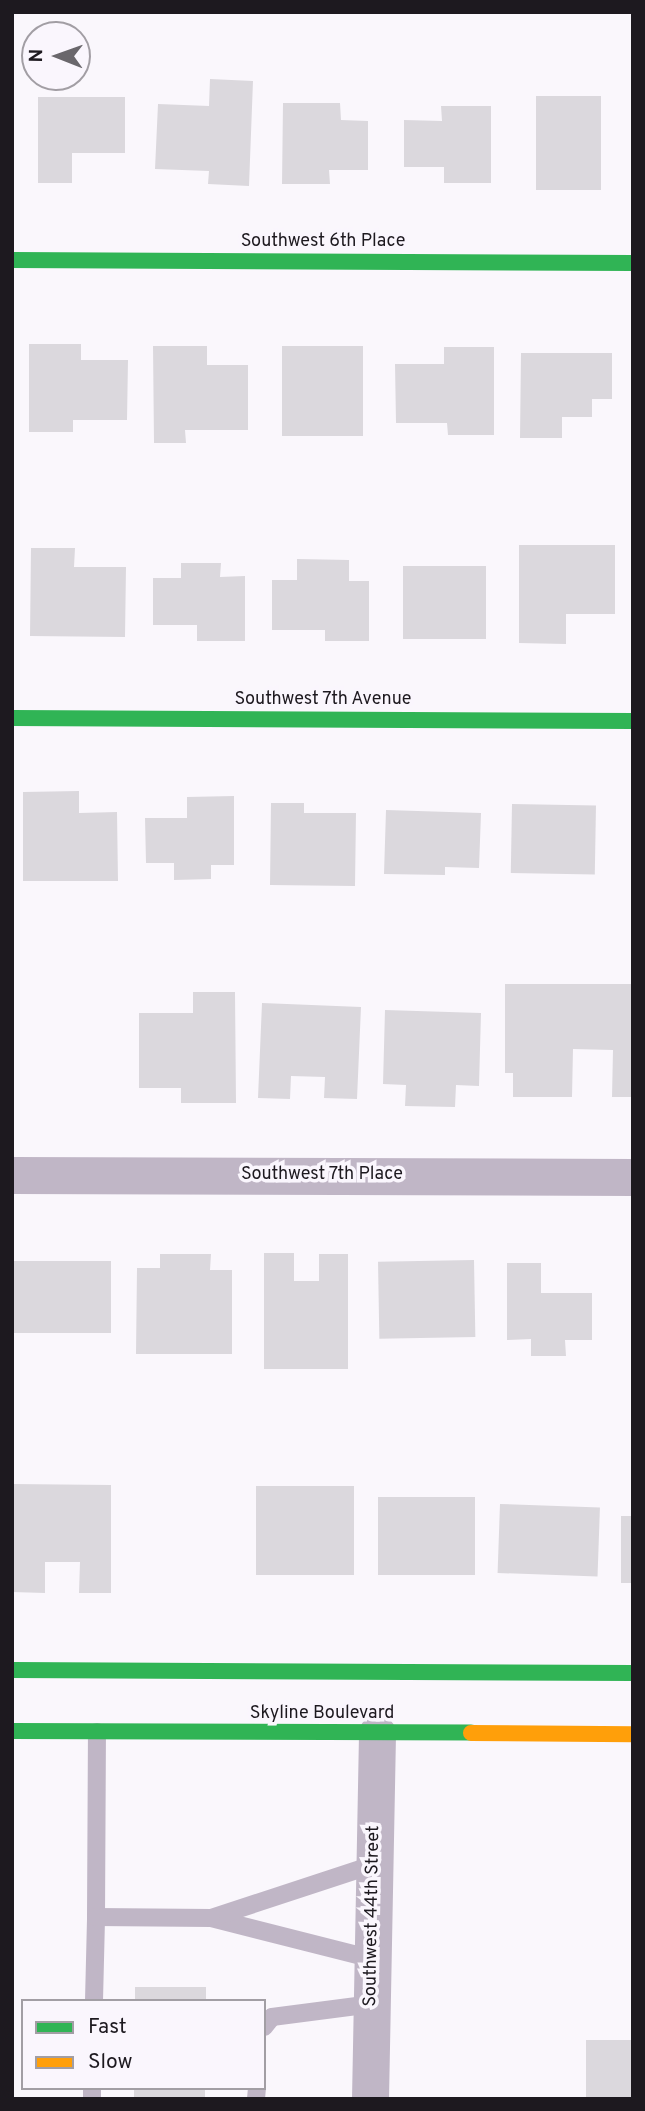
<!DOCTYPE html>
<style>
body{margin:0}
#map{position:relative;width:645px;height:2111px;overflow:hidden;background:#faf7fc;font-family:Overpass,sans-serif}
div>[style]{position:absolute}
.building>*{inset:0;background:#dbd8dd;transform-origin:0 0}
.lane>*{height:18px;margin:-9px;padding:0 9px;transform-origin:9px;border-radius:9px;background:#c0b6c6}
.street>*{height:37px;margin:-18.5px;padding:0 18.5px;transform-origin:18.5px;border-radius:18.5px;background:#c0b6c6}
.fast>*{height:16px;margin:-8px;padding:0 8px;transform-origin:8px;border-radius:8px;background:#30b455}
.slow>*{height:16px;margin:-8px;padding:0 8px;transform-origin:8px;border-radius:8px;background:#ff9f0a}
span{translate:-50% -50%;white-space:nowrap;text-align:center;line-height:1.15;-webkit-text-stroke:7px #faf6fd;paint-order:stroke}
.street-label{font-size:18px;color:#1d191f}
.frame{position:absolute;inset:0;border:14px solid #1d191f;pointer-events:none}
.legend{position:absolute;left:21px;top:1999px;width:245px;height:91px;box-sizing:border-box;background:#faf6fd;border:2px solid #a29ea4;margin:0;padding:9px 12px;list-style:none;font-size:21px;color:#1d191f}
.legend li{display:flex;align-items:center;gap:14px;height:35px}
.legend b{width:35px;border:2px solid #a29ea4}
.north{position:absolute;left:21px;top:21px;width:70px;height:70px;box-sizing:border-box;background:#faf6fd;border:2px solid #a29ea4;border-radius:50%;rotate:271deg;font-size:19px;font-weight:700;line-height:28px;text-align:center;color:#1d191f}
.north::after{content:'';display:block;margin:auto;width:24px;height:32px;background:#6a676c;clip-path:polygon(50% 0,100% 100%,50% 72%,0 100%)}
</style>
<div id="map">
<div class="building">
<div style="clip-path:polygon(210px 79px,253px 81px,249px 186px,208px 184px,209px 171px,155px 169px,158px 104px,209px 106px)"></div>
<div style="left:536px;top:96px;width:65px;height:94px"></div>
<div style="clip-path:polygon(38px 97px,125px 97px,125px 153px,72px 153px,72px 183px,38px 183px)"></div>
<div style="clip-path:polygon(283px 103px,340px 103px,341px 120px,368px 121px,368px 170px,329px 170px,330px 184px,282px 184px)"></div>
<div style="clip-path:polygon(441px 106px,491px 106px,491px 183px,444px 183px,444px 167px,404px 167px,404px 120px,442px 121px)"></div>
<div style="clip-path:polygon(29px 344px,81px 344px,81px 360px,128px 360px,127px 420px,73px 420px,73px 432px,29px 432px)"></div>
<div style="clip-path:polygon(153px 346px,207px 346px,207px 365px,248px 365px,248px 430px,185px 430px,186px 443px,154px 443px)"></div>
<div style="left:282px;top:346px;width:81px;height:90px"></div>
<div style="clip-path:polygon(444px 347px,494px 347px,494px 435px,448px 435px,447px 423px,396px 423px,395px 364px,444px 364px)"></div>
<div style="clip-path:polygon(521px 353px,612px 353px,612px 399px,592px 399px,592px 417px,562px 417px,562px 438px,520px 438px)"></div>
<div style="clip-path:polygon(519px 545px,615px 545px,615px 614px,566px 614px,566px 644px,519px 643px)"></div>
<div style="clip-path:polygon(31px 548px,75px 548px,74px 567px,126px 567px,125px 637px,30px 636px)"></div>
<div style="clip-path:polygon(297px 559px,349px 560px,349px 581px,369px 581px,369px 641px,325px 641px,325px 630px,272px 630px,272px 580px,297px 580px)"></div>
<div style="clip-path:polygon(181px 563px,221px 563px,220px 577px,245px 576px,245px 641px,197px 641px,197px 625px,153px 625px,153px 578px,181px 578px)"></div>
<div style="left:403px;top:566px;width:83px;height:73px"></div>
<div style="clip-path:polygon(79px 791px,79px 813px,117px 812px,118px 881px,23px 881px,23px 792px)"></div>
<div style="clip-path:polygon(234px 796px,234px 865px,211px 865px,211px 879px,174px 880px,174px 863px,146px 863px,145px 818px,187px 818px,187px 797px)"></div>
<div style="clip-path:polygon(271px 803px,304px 803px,304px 813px,356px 813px,355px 886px,270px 885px)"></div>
<div style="left:512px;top:804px;width:84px;height:69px;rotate:1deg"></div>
<div style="clip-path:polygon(386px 810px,481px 813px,479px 868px,445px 867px,445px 875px,384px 874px)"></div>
<div style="clip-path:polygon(505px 984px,633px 984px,633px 1097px,612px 1097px,613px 1050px,573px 1049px,572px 1097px,513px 1097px,513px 1073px,505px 1073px)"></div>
<div style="clip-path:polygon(193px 992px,235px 992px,236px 1103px,181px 1103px,181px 1088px,139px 1088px,139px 1013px,193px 1013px)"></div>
<div style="clip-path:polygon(262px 1003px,361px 1007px,357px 1099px,324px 1098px,325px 1077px,291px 1076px,290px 1099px,258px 1098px)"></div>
<div style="clip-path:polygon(385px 1010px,481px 1013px,479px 1086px,456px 1085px,455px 1107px,405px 1106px,406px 1085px,383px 1084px)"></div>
<div style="clip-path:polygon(264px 1253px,294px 1253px,294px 1281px,319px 1281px,319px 1254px,348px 1254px,348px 1369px,264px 1369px)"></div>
<div style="clip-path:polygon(160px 1254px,211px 1254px,210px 1270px,232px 1270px,232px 1354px,136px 1354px,137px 1268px,160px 1268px)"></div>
<div style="left:474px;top:1260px;width:77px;height:96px;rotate:89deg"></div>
<div style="left:13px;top:1261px;width:98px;height:72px"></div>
<div style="clip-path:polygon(507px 1263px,541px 1263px,541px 1293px,592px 1293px,592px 1340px,565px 1340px,566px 1356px,531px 1356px,531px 1339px,507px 1340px)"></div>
<div style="clip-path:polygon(12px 1484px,111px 1485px,111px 1593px,79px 1593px,80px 1562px,45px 1562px,45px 1593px,12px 1592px)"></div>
<div style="left:256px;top:1486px;width:98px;height:89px"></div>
<div style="left:378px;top:1497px;width:97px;height:78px"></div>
<div style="left:500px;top:1504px;width:100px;height:69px;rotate:2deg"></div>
<div style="left:621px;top:1516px;width:12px;height:67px"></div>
<div style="left:135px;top:1987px;width:71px;height:14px"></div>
<div style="left:586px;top:2040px;width:47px;height:59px"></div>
<div style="left:134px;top:2088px;width:71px;height:11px"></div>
</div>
<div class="lane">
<div style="left:96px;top:1917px;width:185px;rotate:-89.7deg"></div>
<div style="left:373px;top:1959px;width:167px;rotate:-165.8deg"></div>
<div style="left:211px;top:1918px;width:173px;rotate:-18.2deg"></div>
<div style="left:94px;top:2001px;width:84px;rotate:-88.6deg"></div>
<div style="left:96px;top:1917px;width:115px;rotate:0.5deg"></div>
<div style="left:264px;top:2027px;width:13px;rotate:-51deg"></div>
<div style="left:272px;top:2017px;width:101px;rotate:-7.4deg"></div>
<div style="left:92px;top:2099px;width:11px;rotate:-90deg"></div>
<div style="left:256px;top:2099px;width:11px;rotate:-85deg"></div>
</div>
<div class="street">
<div style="left:12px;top:1175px;width:621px;rotate:0.18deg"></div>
<div style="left:370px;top:2099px;width:366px;rotate:-88.9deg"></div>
</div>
<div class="fast">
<div style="left:12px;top:260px;width:621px;rotate:0.28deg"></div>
<div style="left:12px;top:718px;width:621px;rotate:0.28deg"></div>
<div style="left:12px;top:1670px;width:621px;rotate:0.28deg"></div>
<div style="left:12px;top:1731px;width:459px;rotate:0.2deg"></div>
</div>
<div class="slow">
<div style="left:471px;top:1733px;width:162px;rotate:0.4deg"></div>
</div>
<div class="street-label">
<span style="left:323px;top:242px">Southwest 6th Place</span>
<span style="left:323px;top:700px">Southwest 7th Avenue</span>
<span style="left:322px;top:1175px">Southwest 7th Place</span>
<span style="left:322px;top:1714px">Skyline Boulevard</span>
<span style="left:373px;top:1916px;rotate:-89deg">Southwest 44th Street</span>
</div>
<div class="frame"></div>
<ul class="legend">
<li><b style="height:9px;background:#30b455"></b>Fast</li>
<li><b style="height:9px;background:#ff9f0a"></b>Slow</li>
</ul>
<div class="north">N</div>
</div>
